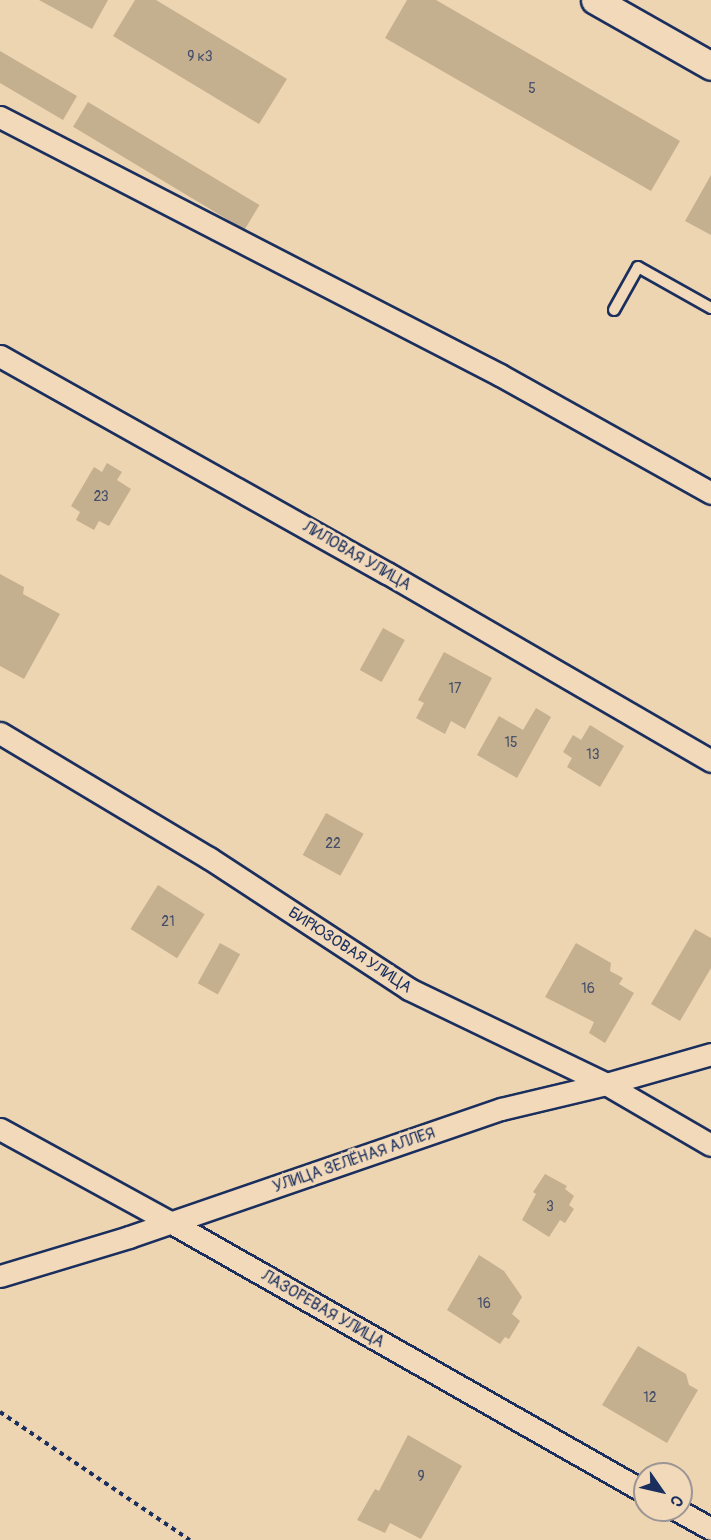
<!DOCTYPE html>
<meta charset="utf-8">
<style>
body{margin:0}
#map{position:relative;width:711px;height:1540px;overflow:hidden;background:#eed5b2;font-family:Pangolin,sans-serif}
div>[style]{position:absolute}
.building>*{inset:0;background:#c4af8f;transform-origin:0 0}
.path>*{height:4px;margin-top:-2px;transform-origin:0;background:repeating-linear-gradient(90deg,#1b2f5e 0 4.5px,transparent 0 9px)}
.roads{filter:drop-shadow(2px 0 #1b2f5e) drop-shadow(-2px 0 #1b2f5e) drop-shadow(0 2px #1b2f5e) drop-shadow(0 -2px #1b2f5e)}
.service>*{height:10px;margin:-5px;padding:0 5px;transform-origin:5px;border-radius:5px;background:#f1d9b9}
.minor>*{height:21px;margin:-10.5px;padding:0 10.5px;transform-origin:10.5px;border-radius:10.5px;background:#f1d9b9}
.tertiary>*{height:27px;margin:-13.5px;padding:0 13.5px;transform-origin:13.5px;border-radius:13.5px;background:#f1d9b9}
span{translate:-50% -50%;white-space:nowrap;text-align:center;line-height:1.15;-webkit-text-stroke:6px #f1d9b9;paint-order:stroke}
.number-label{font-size:14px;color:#454f6a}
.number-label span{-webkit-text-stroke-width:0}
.street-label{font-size:16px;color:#1b2f5e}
.north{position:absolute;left:633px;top:1462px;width:60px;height:60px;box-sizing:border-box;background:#f1d9b9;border:2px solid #9b9595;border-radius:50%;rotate:124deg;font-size:16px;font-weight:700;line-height:24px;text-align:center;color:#1b2f5e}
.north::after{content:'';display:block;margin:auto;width:21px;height:27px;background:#1b2f5e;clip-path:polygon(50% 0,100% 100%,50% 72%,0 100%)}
</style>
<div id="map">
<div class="building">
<div style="clip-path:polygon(39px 0,108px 0,92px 29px)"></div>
<div style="clip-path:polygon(135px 0,156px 0,287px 79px,259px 124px,113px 36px)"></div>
<div style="clip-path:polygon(407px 0,436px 0,680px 141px,651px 191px,385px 38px)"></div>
<div style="clip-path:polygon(0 51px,77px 96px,63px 120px,0 83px)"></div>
<div style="left:88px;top:102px;width:200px;height:29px;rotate:31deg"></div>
<div style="clip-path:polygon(711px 175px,711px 235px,685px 221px)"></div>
<div style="clip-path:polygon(107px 463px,122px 472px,117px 480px,131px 489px,109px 526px,99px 521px,94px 530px,76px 520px,80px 512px,71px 506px,94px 467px,102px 472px)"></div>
<div style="clip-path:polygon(0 574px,24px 587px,23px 594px,60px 614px,24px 679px,0 666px)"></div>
<div style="left:383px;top:628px;width:25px;height:48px;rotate:29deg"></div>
<div style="clip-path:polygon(444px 652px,492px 678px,465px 729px,451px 721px,445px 734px,416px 718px,424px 703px,418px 700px)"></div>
<div style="clip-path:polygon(536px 708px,551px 717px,517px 778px,477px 755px,499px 716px,523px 730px)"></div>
<div style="clip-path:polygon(590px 725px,624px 746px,600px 787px,567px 767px,572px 758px,563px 752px,573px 735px,581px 740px)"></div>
<div style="left:326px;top:813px;width:43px;height:48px;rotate:29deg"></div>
<div style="left:158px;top:885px;width:55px;height:52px;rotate:32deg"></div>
<div style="clip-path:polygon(695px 929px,711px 938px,711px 968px,680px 1021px,651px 1004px)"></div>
<div style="left:220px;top:943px;width:23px;height:46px;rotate:29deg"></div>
<div style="clip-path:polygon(576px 943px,611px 963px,610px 971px,623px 978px,619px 984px,634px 993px,605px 1043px,589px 1033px,594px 1022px,545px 997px)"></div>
<div style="clip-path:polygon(545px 1174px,567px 1186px,565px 1189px,574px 1196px,569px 1205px,574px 1209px,565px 1223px,560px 1220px,549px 1237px,522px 1220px,536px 1194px,533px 1192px)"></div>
<div style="clip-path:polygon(479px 1255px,504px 1271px,522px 1297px,512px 1314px,520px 1321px,509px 1339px,505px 1337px,500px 1344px,447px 1310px)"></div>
<div style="clip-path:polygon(638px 1346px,686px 1374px,689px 1385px,698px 1390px,667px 1443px,602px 1405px)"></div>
<div style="clip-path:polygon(408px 1435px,462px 1466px,421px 1539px,390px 1523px,385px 1533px,357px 1520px,375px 1489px,379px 1491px)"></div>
</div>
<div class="path">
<div style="left:0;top:1412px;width:229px;rotate:34deg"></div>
</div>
<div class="roads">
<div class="service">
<div style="left:614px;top:310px;width:49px;rotate:-60.8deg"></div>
<div style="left:638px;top:267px;width:84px;rotate:29.3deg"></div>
</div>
<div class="minor">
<div style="left:0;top:117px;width:563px;rotate:27.29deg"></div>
<div style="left:500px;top:375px;width:242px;rotate:29.2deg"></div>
<div style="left:0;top:356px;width:444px;rotate:29.3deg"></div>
<div style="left:387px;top:573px;width:375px;rotate:30.1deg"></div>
<div style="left:0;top:733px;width:244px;rotate:30.9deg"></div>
<div style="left:209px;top:858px;width:239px;rotate:33.2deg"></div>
<div style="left:409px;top:989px;width:219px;rotate:25.7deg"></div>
<div style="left:606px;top:1084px;width:121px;rotate:30.2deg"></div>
<div style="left:0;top:1129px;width:196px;rotate:28.7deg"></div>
<div style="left:172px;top:1223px;width:544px;rotate:29.63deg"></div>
<div style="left:0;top:1276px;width:135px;rotate:-16.8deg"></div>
<div style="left:129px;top:1237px;width:393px;rotate:-19deg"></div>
<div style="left:501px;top:1109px;width:108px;rotate:-13.4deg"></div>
<div style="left:606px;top:1084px;width:109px;rotate:-15.9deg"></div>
<div style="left:677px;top:1510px;width:39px;rotate:29deg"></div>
</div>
<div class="tertiary">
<div style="left:595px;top:0;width:133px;rotate:29.6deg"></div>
</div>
</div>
<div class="number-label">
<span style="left:200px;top:57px">9 к3</span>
<span style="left:532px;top:89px">5</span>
<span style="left:101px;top:497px">23</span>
<span style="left:455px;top:689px">17</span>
<span style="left:511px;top:743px">15</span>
<span style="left:593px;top:755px">13</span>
<span style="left:333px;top:844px">22</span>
<span style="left:168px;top:922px">21</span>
<span style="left:588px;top:989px">16</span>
<span style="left:550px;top:1207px">3</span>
<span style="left:484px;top:1304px">16</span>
<span style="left:650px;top:1398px">12</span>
<span style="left:421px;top:1477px">9</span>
</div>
<div class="street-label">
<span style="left:357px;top:556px;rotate:30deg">ЛИЛОВАЯ УЛИЦА</span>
<span style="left:350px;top:950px;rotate:33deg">БИРЮЗОВАЯ УЛИЦА</span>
<span style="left:354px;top:1160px;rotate:-19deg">УЛИЦА ЗЕЛЁНАЯ АЛЛЕЯ</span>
<span style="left:323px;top:1309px;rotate:30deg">ЛАЗОРЕВАЯ УЛИЦА</span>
</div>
<div class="north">С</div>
</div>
